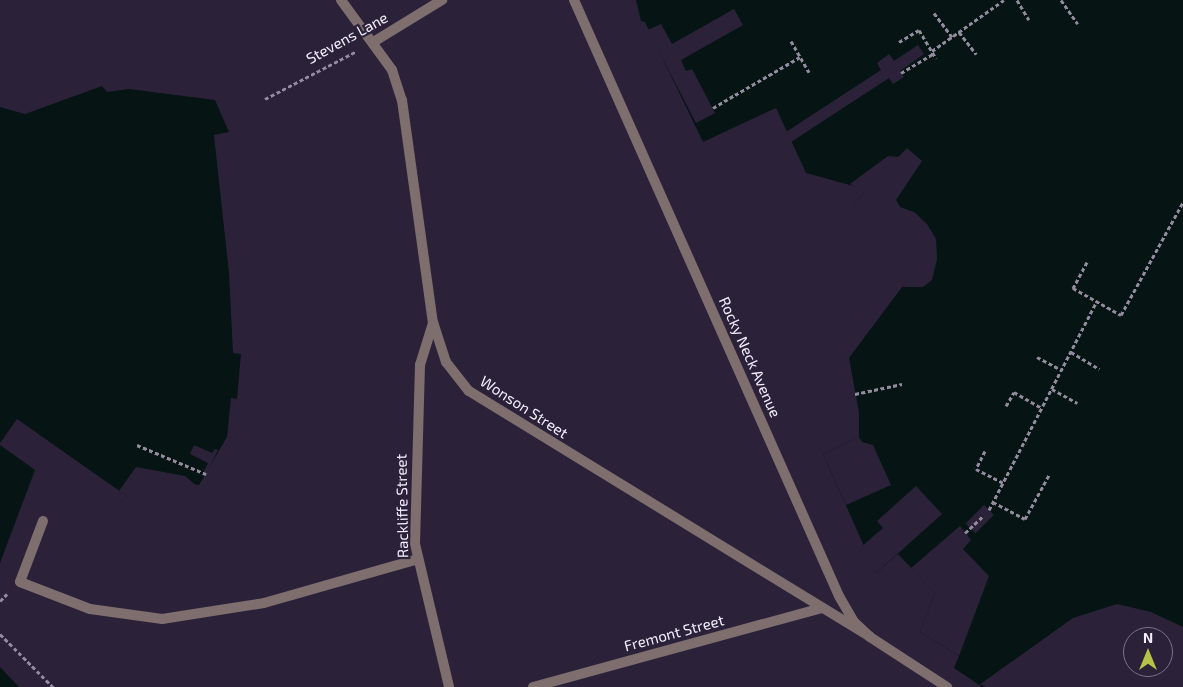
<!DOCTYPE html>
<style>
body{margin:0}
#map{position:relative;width:1183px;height:687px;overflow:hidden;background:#2b223a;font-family:"Exo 2",sans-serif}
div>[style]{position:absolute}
.water>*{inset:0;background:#071414}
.pier>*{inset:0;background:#2b223a;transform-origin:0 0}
.path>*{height:3px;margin-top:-1.5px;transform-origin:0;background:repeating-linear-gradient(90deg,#938c9f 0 4px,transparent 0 6.5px)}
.lane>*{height:10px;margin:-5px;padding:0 5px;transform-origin:5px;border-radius:5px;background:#7e6e6e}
.street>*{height:10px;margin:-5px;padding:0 5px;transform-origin:5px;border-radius:5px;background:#7e6e6e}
span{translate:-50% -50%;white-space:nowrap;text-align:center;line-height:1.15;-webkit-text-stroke:4.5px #2b223a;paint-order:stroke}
.street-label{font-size:15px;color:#f4effd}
.north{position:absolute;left:1123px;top:627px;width:50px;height:50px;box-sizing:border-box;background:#2b223a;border:1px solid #7b7488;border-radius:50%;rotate:0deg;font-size:14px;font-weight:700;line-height:20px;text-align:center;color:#f4effd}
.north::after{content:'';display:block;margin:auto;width:18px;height:22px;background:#b7c148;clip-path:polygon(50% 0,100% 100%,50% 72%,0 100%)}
</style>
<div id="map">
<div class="water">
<div style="clip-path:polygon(636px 0,1183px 0,1183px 670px,1163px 637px,1105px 636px,982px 687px,954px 668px,959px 656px,920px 632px,935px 593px,898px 554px,876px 573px,823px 454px,859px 437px,859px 413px,849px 358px,908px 279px,926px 276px,921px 244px,910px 223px,889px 219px,877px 224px,854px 203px,865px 192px,861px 188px,806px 173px,776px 108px,703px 142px,645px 22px,641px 21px)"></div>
<div style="clip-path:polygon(102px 86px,107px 92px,129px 89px,215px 100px,229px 132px,214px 135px,229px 273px,233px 353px,241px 354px,237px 399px,231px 398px,227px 437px,199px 485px,139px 477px,128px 497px,17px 419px,0 443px,0 107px,25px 114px)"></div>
<div style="clip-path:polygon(0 445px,35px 470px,0 563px)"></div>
<div style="clip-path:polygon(0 667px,19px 687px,0 687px)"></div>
</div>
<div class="pier">
<div style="clip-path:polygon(734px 9px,743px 25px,681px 60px,686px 71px,692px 69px,715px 113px,696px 123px,648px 30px,661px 24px,672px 44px)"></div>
<div style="clip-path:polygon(918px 45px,924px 54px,900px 71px,904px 77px,893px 84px,889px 78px,791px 142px,786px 132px,881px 70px,877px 63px,889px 54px,894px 61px)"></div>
<div style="clip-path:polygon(907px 148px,922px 161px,896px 200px,900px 207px,914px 212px,927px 224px,936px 239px,937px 259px,932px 280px,923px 287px,902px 287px,910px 276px,924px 274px,918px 244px,908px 226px,889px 221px,879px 226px,852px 205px,865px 192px,850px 184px,888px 156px,898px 157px)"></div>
<div style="clip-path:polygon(859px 437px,862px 442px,873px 445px,891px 485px,846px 505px,823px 454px)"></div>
<div style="clip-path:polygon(194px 445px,212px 453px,215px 449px,218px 450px,206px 474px,203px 473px,208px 463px,190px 454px)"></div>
<div style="clip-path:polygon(136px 467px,185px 476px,198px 487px,140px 480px,130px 498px,119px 491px)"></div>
<div style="clip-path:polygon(916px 486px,942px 514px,876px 573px,862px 546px,883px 528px,877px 521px)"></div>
<div style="left:984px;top:505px;width:14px;height:26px;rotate:45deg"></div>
<div style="clip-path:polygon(960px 526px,971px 540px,963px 549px,989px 576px,959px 656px,920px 632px,935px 593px,911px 568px)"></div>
<div style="clip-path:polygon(1117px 604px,1151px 612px,1183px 627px,1183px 673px,1163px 660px,1163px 637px,1133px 637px,1133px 643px,1121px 638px,1105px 639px,1015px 687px,979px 685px,1073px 618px)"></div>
</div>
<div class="path">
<div style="left:1017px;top:0;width:23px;rotate:59deg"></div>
<div style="left:1061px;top:0;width:29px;rotate:55deg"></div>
<div style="left:934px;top:13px;width:30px;rotate:53deg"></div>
<div style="left:959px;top:32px;width:28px;rotate:52deg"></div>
<div style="left:791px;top:41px;width:36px;rotate:60deg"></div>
<div style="left:899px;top:42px;width:23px;rotate:-31deg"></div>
<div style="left:919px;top:30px;width:33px;rotate:59deg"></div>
<div style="left:932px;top:51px;width:88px;rotate:-35.3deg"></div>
<div style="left:901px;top:73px;width:37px;rotate:-31deg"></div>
<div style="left:735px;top:95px;width:75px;rotate:-30.3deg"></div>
<div style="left:265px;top:99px;width:102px;rotate:-27.6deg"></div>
<div style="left:713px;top:108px;width:27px;rotate:-31deg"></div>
<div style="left:1087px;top:262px;width:30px;rotate:118deg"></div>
<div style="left:1073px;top:288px;width:55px;rotate:29.4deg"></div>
<div style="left:1121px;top:315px;width:129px;rotate:-61.2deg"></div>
<div style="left:1071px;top:352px;width:33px;rotate:31deg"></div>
<div style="left:1037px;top:357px;width:27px;rotate:28deg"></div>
<div style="left:1052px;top:389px;width:29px;rotate:29deg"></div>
<div style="left:855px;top:394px;width:48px;rotate:-12deg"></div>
<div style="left:1006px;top:406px;width:16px;rotate:-60deg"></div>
<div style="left:1014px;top:392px;width:32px;rotate:30deg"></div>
<div style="left:137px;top:445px;width:75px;rotate:22.8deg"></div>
<div style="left:985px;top:451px;width:20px;rotate:117deg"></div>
<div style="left:976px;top:469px;width:30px;rotate:27deg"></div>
<div style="left:993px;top:502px;width:36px;rotate:28deg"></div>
<div style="left:1025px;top:519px;width:50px;rotate:-61.4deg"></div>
<div style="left:989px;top:510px;width:235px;rotate:-62.7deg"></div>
<div style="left:965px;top:533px;width:25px;rotate:-43deg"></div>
<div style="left:0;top:601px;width:10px;rotate:-45deg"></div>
<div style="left:0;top:634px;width:75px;rotate:45deg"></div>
</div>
<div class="lane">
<div style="left:43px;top:521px;width:65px;rotate:110.7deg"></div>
<div style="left:20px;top:582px;width:75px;rotate:21.1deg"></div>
<div style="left:90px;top:609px;width:73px;rotate:7.9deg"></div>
<div style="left:162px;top:619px;width:103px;rotate:-8.9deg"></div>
<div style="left:264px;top:603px;width:160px;rotate:-15.9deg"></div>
</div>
<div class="street">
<div style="left:341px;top:0;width:87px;rotate:53.9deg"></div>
<div style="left:392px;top:70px;width:32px;rotate:72deg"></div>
<div style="left:402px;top:100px;width:224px;rotate:82.1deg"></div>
<div style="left:433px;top:322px;width:42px;rotate:72deg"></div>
<div style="left:446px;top:362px;width:37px;rotate:52deg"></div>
<div style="left:469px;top:391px;width:470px;rotate:31.5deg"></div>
<div style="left:574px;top:0;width:652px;rotate:66.03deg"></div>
<div style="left:839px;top:596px;width:30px;rotate:60deg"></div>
<div style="left:854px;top:622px;width:22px;rotate:43deg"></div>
<div style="left:870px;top:637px;width:92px;rotate:33deg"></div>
<div style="left:375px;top:41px;width:79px;rotate:-31.5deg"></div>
<div style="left:433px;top:323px;width:44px;rotate:107.2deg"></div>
<div style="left:420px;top:365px;width:179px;rotate:91.6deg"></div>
<div style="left:415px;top:544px;width:147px;rotate:76.6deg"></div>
<div style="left:533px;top:687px;width:300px;rotate:-15.3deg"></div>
</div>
<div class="street-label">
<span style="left:347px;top:38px;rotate:-29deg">Stevens Lane</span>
<span style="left:750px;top:357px;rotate:66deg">Rocky Neck Avenue</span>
<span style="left:524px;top:407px;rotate:33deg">Wonson Street</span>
<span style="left:402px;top:506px;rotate:-91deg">Rackliffe Street</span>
<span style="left:674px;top:633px;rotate:-15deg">Fremont Street</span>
</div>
<div class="north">N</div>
</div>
